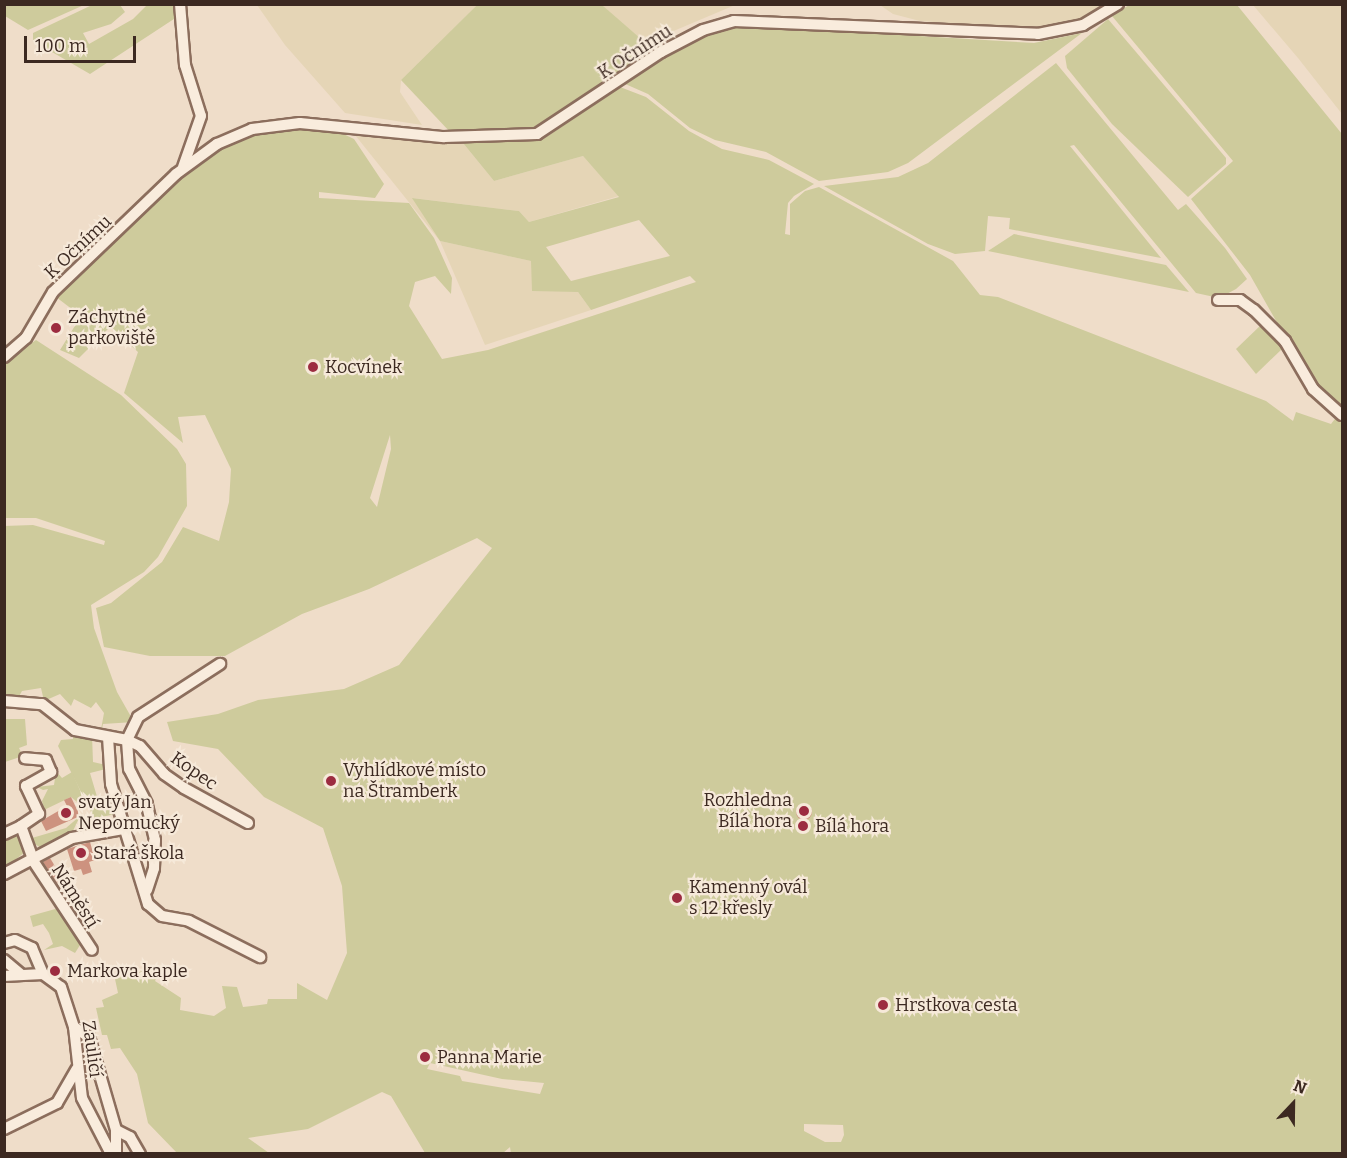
<!DOCTYPE html>
<meta charset="utf-8">
<style>
body{margin:0}
#map{position:relative;width:1347px;height:1158px;overflow:hidden;background:#efddc9;font-family:Bitter,serif}
div>[style]{position:absolute}
.farmland>*{inset:0;background:#e5d5b6}
.green>*{inset:0;background:#cecb9c}
.building>*{inset:0;background:#cd927f}
.round{border-radius:50%}
.roads{filter:drop-shadow(2px 0 #8c6e5d) drop-shadow(-2px 0 #8c6e5d) drop-shadow(0 2px #8c6e5d) drop-shadow(0 -2px #8c6e5d)}
.minor>*{height:10px;margin:-5px;padding:0 5px;transform-origin:5px;border-radius:5px;background:#f9ecdd}
.dots>*{width:16px;height:16px;translate:-50% -50%;box-sizing:border-box;border:3px solid #f6e9d9;border-radius:50%}
span{translate:-50% -50%;white-space:nowrap;text-align:center;line-height:1.15;-webkit-text-stroke:4.5px #f6e9d9;paint-order:stroke}
.street-label{font-size:18px;color:#3c2921}
.poi-label{font-size:18px;color:#3c2921}
.left{translate:0 -50%;text-align:left}
.right{translate:-100% -50%;text-align:right}
.frame{position:absolute;inset:0;border:6px solid #3c2921;pointer-events:none}
.north{position:absolute;left:1263px;top:1074px;width:60px;height:60px;-webkit-text-stroke:4px #f6e9d9;paint-order:stroke;rotate:22deg;font-size:16px;font-weight:700;line-height:24px;text-align:center;color:#3c2921}
.north::after{content:'';display:block;margin:auto;width:21px;height:27px;background:#3c2921;clip-path:polygon(50% 0,100% 100%,50% 72%,0 100%)}
.scale{position:absolute;left:24px;top:36px;width:112px;height:27px;box-sizing:border-box;border:3px solid #3c2921;border-top:0;padding-left:8px;font-size:18px;line-height:21px;white-space:nowrap;color:#3c2921;-webkit-text-stroke:4px #f6e9d9;paint-order:stroke}
</style>
<div id="map">
<div class="farmland">
<div style="clip-path:polygon(257px 5px,477px 5px,401px 80px,400px 92px,422px 125px,345px 113px,285px 45px)"></div>
<div style="clip-path:polygon(602px 5px,735px 5px,650px 41px,632px 34px)"></div>
<div style="clip-path:polygon(880px 5px,1105px 5px,1075px 22px,1033px 29px,920px 21px,893px 14px)"></div>
<div style="clip-path:polygon(1253px 5px,1342px 5px,1342px 114px,1298px 58px)"></div>
<div style="clip-path:polygon(351px 130px,463px 143px,494px 181px,583px 156px,619px 196px,529px 222px,519px 211px,413px 198px,440px 241px,531px 261px,578px 292px,591px 310px,485px 345px,440px 241px)"></div>
</div>
<div class="green">
<div style="clip-path:polygon(5px 4px,84px 4px,84px 5px,28px 30px,5px 16px)"></div>
<div style="clip-path:polygon(92px 5px,120px 5px,125px 12px,111px 24px,83px 33px,89px 44px,133px 19px,147px 5px,176px 5px,177px 17px,90px 74px,33px 41px,33px 33px)"></div>
<div style="clip-path:polygon(477px 5px,602px 5px,641px 39px,645px 51px,634px 67px,540px 128px,451px 133px,401px 80px)"></div>
<div style="clip-path:polygon(1129px 5px,1237px 5px,1342px 134px,1342px 412px,1312px 384px,1250px 275px,1191px 199px,1233px 161px,1112px 16px)"></div>
<div style="clip-path:polygon(1108px 19px,1226px 158px,1226px 164px,1188px 197px,1112px 124px,1067px 68px,1065px 56px)"></div>
<div style="clip-path:polygon(738px 25px,1034px 43px,1082px 33px,908px 163px,888px 172px,819px 181px,766px 152px,715px 140px,690px 128px,648px 94px,623px 83px,692px 42px)"></div>
<div style="clip-path:polygon(1056px 63px,1178px 210px,1186px 204px,1225px 248px,1247px 279px,1236px 289px,1219px 298px,1196px 293px,1074px 145px,1070px 146px,1161px 258px,1009px 229px,1010px 218px,988px 216px,985px 251px,955px 254px,928px 244px,824px 186px,898px 177px,928px 163px)"></div>
<div style="clip-path:polygon(evenodd,620px 87px,646px 97px,689px 131px,722px 149px,769px 160px,814px 184px,794px 196px,788px 203px,785px 234px,790px 235px,790px 204px,805px 191px,819px 187px,953px 261px,980px 295px,998px 297px,1266px 401px,1293px 421px,1296px 412px,1331px 424px,1338px 415px,1342px 420px,1342px 1153px,511px 1154px,510px 1147px,503px 1153px,425px 1153px,391px 1096px,382px 1092px,308px 1129px,248px 1138px,269px 1153px,177px 1153px,148px 1123px,137px 1074px,120px 1048px,111px 1049px,107px 1035px,102px 1035px,96px 1008px,104px 1007px,102px 1000px,118px 993px,115px 979px,163px 965px,155px 981px,181px 998px,180px 1010px,214px 1016px,226px 1008px,222px 986px,237px 987px,243px 1007px,267px 1004px,268px 999px,297px 999px,297px 983px,327px 1000px,347px 953px,342px 886px,323px 828px,264px 797px,218px 749px,173px 741px,167px 722px,218px 714px,258px 700px,344px 689px,399px 665px,492px 548px,477px 538px,369px 589px,302px 614px,225px 656px,150px 656px,104px 647px,96px 608px,111px 603px,162px 562px,183px 527px,219px 541px,229px 502px,231px 469px,205px 415px,178px 417px,183px 443px,124px 393px,138px 352px,110px 327px,79px 358px,60px 350px,81px 316px,56px 297px,204px 158px,244px 136px,300px 128px,335px 130px,354px 139px,384px 184px,375px 198px,319px 192px,319px 198px,409px 203px,434px 238px,452px 278px,451px 294px,435px 276px,415px 282px,409px 306px,442px 359px,488px 350px,696px 282px,690px 276px,591px 310px,578px 292px,532px 291px,531px 261px,440px 241px,412px 198px,519px 211px,529px 222px,619px 197px,583px 156px,494px 181px,463px 143px,548px 136px,620px 87px,639px 220px,670px 256px,571px 281px,546px 247px,639px 220px,620px 87px,390px 435px,391px 449px,377px 507px,370px 498px,390px 435px,620px 87px,430px 1063px,502px 1079px,544px 1083px,540px 1094px,462px 1081px,460px 1076px,427px 1069px,430px 1063px,620px 87px,804px 1124px,843px 1125px,844px 1135px,841px 1142px,825px 1142px,804px 1131px,804px 1124px)"></div>
<div style="clip-path:polygon(1014px 234px,1166px 265px,1189px 292px,988px 251px)"></div>
<div style="clip-path:polygon(1262px 324px,1282px 349px,1256px 374px,1236px 349px)"></div>
<div style="clip-path:polygon(36px 340px,121px 395px,177px 449px,186px 464px,187px 506px,158px 557px,144px 572px,91px 605px,94px 628px,117px 692px,134px 722px,103px 724px,101px 733px,132px 735px,100px 735px,104px 713px,96px 702px,91px 708px,74px 699px,71px 706px,60px 694px,44px 701px,41px 688px,22px 691px,17px 700px,5px 699px,4px 526px,33px 525px,104px 545px,105px 541px,36px 518px,5px 518px,5px 361px)"></div>
<div style="clip-path:polygon(5px 719px,25px 719px,27px 745px,19px 748px,23px 756px,5px 762px)"></div>
<div style="clip-path:polygon(73px 730px,92px 735px,93px 762px,106px 765px,106px 769px,90px 773px,98px 800px,112px 795px,116px 814px,101px 817px,104px 829px,99px 828px,58px 746px,61px 740px,73px 739px)"></div>
<div style="clip-path:polygon(56px 771px,62px 778px,72px 772px,86px 804px,82px 806px,71px 797px,44px 810px,42px 801px,48px 789px,43px 790px,37px 787px,54px 785px)"></div>
<div style="clip-path:polygon(80px 816px,72px 833px,41px 848px,32px 842px,32px 838px,66px 828px)"></div>
<div style="clip-path:polygon(16px 833px,25px 852px,5px 868px,5px 838px)"></div>
<div style="clip-path:polygon(59px 908px,82px 942px,75px 953px,62px 946px,44px 950px,53px 944px,49px 933px,43px 924px,33px 927px,30px 916px)"></div>
</div>
<div class="building">
<div style="clip-path:polygon(71px 797px,80px 816px,46px 831px,41px 821px,67px 806px,64px 800px)"></div>
<div class="round" style="left:796px;top:804px;width:16px;height:16px"></div>
<div style="clip-path:polygon(90px 842px,95px 860px,89px 862px,92px 872px,83px 875px,81px 869px,74px 871px,67px 849px)"></div>
<div style="clip-path:polygon(50px 858px,61px 876px,57px 883px,43px 862px)"></div>
</div>
<div class="roads">
<div class="minor">
<div style="left:180px;top:4px;width:61px;rotate:85.3deg"></div>
<div style="left:185px;top:65px;width:53px;rotate:72.6deg"></div>
<div style="left:201px;top:116px;width:54px;rotate:109.4deg"></div>
<div style="left:1218px;top:300px;width:22px"></div>
<div style="left:1240px;top:300px;width:17px;rotate:36deg"></div>
<div style="left:1254px;top:310px;width:44px;rotate:45deg"></div>
<div style="left:1285px;top:341px;width:56px;rotate:59.7deg"></div>
<div style="left:1313px;top:389px;width:39px;rotate:42deg"></div>
<div style="left:4px;top:357px;width:29px;rotate:-41deg"></div>
<div style="left:26px;top:338px;width:53px;rotate:-59.6deg"></div>
<div style="left:53px;top:292px;width:170px;rotate:-43.8deg"></div>
<div style="left:176px;top:174px;width:51px;rotate:-36.2deg"></div>
<div style="left:217px;top:144px;width:38px;rotate:-23deg"></div>
<div style="left:252px;top:129px;width:48px;rotate:-7.1deg"></div>
<div style="left:300px;top:123px;width:145px;rotate:5.6deg"></div>
<div style="left:444px;top:137px;width:93px;rotate:-1.8deg"></div>
<div style="left:537px;top:134px;width:149px;rotate:-33.5deg"></div>
<div style="left:661px;top:52px;width:47px;rotate:-27.6deg"></div>
<div style="left:703px;top:30px;width:32px;rotate:-16deg"></div>
<div style="left:734px;top:21px;width:304px;rotate:2.4deg"></div>
<div style="left:1038px;top:34px;width:46px;rotate:-11.3deg"></div>
<div style="left:1083px;top:25px;width:41px;rotate:-31deg"></div>
<div style="left:4px;top:701px;width:38px;rotate:5deg"></div>
<div style="left:42px;top:704px;width:42px;rotate:38.2deg"></div>
<div style="left:75px;top:730px;width:53px;rotate:10.9deg"></div>
<div style="left:127px;top:740px;width:25px;rotate:-64deg"></div>
<div style="left:138px;top:717px;width:98px;rotate:-32.9deg"></div>
<div style="left:108px;top:737px;width:47px;rotate:86.3deg"></div>
<div style="left:111px;top:784px;width:126px;rotate:72.9deg"></div>
<div style="left:148px;top:904px;width:18px;rotate:41deg"></div>
<div style="left:162px;top:916px;width:27px;rotate:10deg"></div>
<div style="left:189px;top:921px;width:80px;rotate:26.9deg"></div>
<div style="left:21px;top:826px;width:22px;rotate:-34deg"></div>
<div style="left:39px;top:814px;width:31px;rotate:-115deg"></div>
<div style="left:26px;top:786px;width:29px;rotate:-29deg"></div>
<div style="left:51px;top:772px;width:13px;rotate:-113deg"></div>
<div style="left:46px;top:760px;width:21px;rotate:-175deg"></div>
<div style="left:4px;top:834px;width:19px;rotate:-25deg"></div>
<div style="left:21px;top:826px;width:38px;rotate:70deg"></div>
<div style="left:34px;top:862px;width:105px;rotate:56.6deg"></div>
<div style="left:4px;top:874px;width:77px;rotate:-27.9deg"></div>
<div style="left:72px;top:838px;width:52px;rotate:-10deg"></div>
<div style="left:147px;top:890px;width:23px;rotate:-72deg"></div>
<div style="left:154px;top:868px;width:28px;rotate:-88deg"></div>
<div style="left:155px;top:840px;width:37px;rotate:-103deg"></div>
<div style="left:147px;top:804px;width:39px;rotate:-117deg"></div>
<div style="left:129px;top:769px;width:29px;rotate:-94deg"></div>
<div style="left:127px;top:740px;width:14px;rotate:25deg"></div>
<div style="left:140px;top:746px;width:37px;rotate:49deg"></div>
<div style="left:164px;top:774px;width:24px;rotate:35deg"></div>
<div style="left:184px;top:788px;width:73px;rotate:28.7deg"></div>
<div style="left:4px;top:943px;width:11px;rotate:-15deg"></div>
<div style="left:15px;top:940px;width:19px;rotate:25deg"></div>
<div style="left:32px;top:948px;width:28px;rotate:67deg"></div>
<div style="left:4px;top:960px;width:23px;rotate:40deg"></div>
<div style="left:4px;top:976px;width:39px;rotate:-3deg"></div>
<div style="left:43px;top:974px;width:22px;rotate:36deg"></div>
<div style="left:61px;top:987px;width:42px;rotate:72deg"></div>
<div style="left:74px;top:1027px;width:71px;rotate:83.6deg"></div>
<div style="left:82px;top:1098px;width:63px;rotate:62.6deg"></div>
<div style="left:74px;top:1027px;width:18px;rotate:34deg"></div>
<div style="left:89px;top:1037px;width:97px;rotate:73.8deg"></div>
<div style="left:116px;top:1130px;width:16px;rotate:27deg"></div>
<div style="left:130px;top:1137px;width:20px;rotate:60deg"></div>
<div style="left:4px;top:1129px;width:59px;rotate:-26.1deg"></div>
<div style="left:57px;top:1103px;width:39px;rotate:-60deg"></div>
<div style="left:116px;top:1130px;width:24px;rotate:90deg"></div>
</div>
</div>
<div class="dots">
<div style="left:56px;top:328px;background:#9c2c40"></div>
<div style="left:313px;top:367px;background:#9c2c40"></div>
<div style="left:331px;top:781px;background:#9c2c40"></div>
<div style="left:804px;top:811px;background:#9c2c40"></div>
<div style="left:66px;top:813px;background:#9c2c40"></div>
<div style="left:803px;top:826px;background:#9c2c40"></div>
<div style="left:81px;top:853px;background:#9c2c40"></div>
<div style="left:677px;top:898px;background:#9c2c40"></div>
<div style="left:55px;top:971px;background:#9c2c40"></div>
<div style="left:883px;top:1005px;background:#9c2c40"></div>
<div style="left:425px;top:1057px;background:#9c2c40"></div>
</div>
<div class="street-label">
<span style="left:635px;top:52px;rotate:-33deg">K Očnímu</span>
<span style="left:78px;top:247px;rotate:-43deg">K Očnímu</span>
<span style="left:194px;top:771px;rotate:35deg">Kopec</span>
<span style="left:75px;top:896px;rotate:58deg">Náměstí</span>
<span style="left:92px;top:1049px;rotate:82deg">Zauličí</span>
</div>
<div class="poi-label">
<span class="left" style="left:68px;top:328px">Záchytné<br>parkoviště</span>
<span class="left" style="left:325px;top:367px">Kocvínek</span>
<span class="left" style="left:343px;top:781px">Vyhlídkové místo<br>na Štramberk</span>
<span class="right" style="left:792px;top:811px">Rozhledna<br>Bílá hora</span>
<span class="left" style="left:78px;top:813px">svatý Jan<br>Nepomucký</span>
<span class="left" style="left:815px;top:826px">Bílá hora</span>
<span class="left" style="left:93px;top:853px">Stará škola</span>
<span class="left" style="left:689px;top:898px">Kamenný ovál<br>s 12 křesly</span>
<span class="left" style="left:67px;top:971px">Markova kaple</span>
<span class="left" style="left:895px;top:1005px">Hrstkova cesta</span>
<span class="left" style="left:437px;top:1057px">Panna Marie</span>
</div>
<div class="frame"></div>
<div class="north">N</div>
<div class="scale">100 m</div>
</div>
